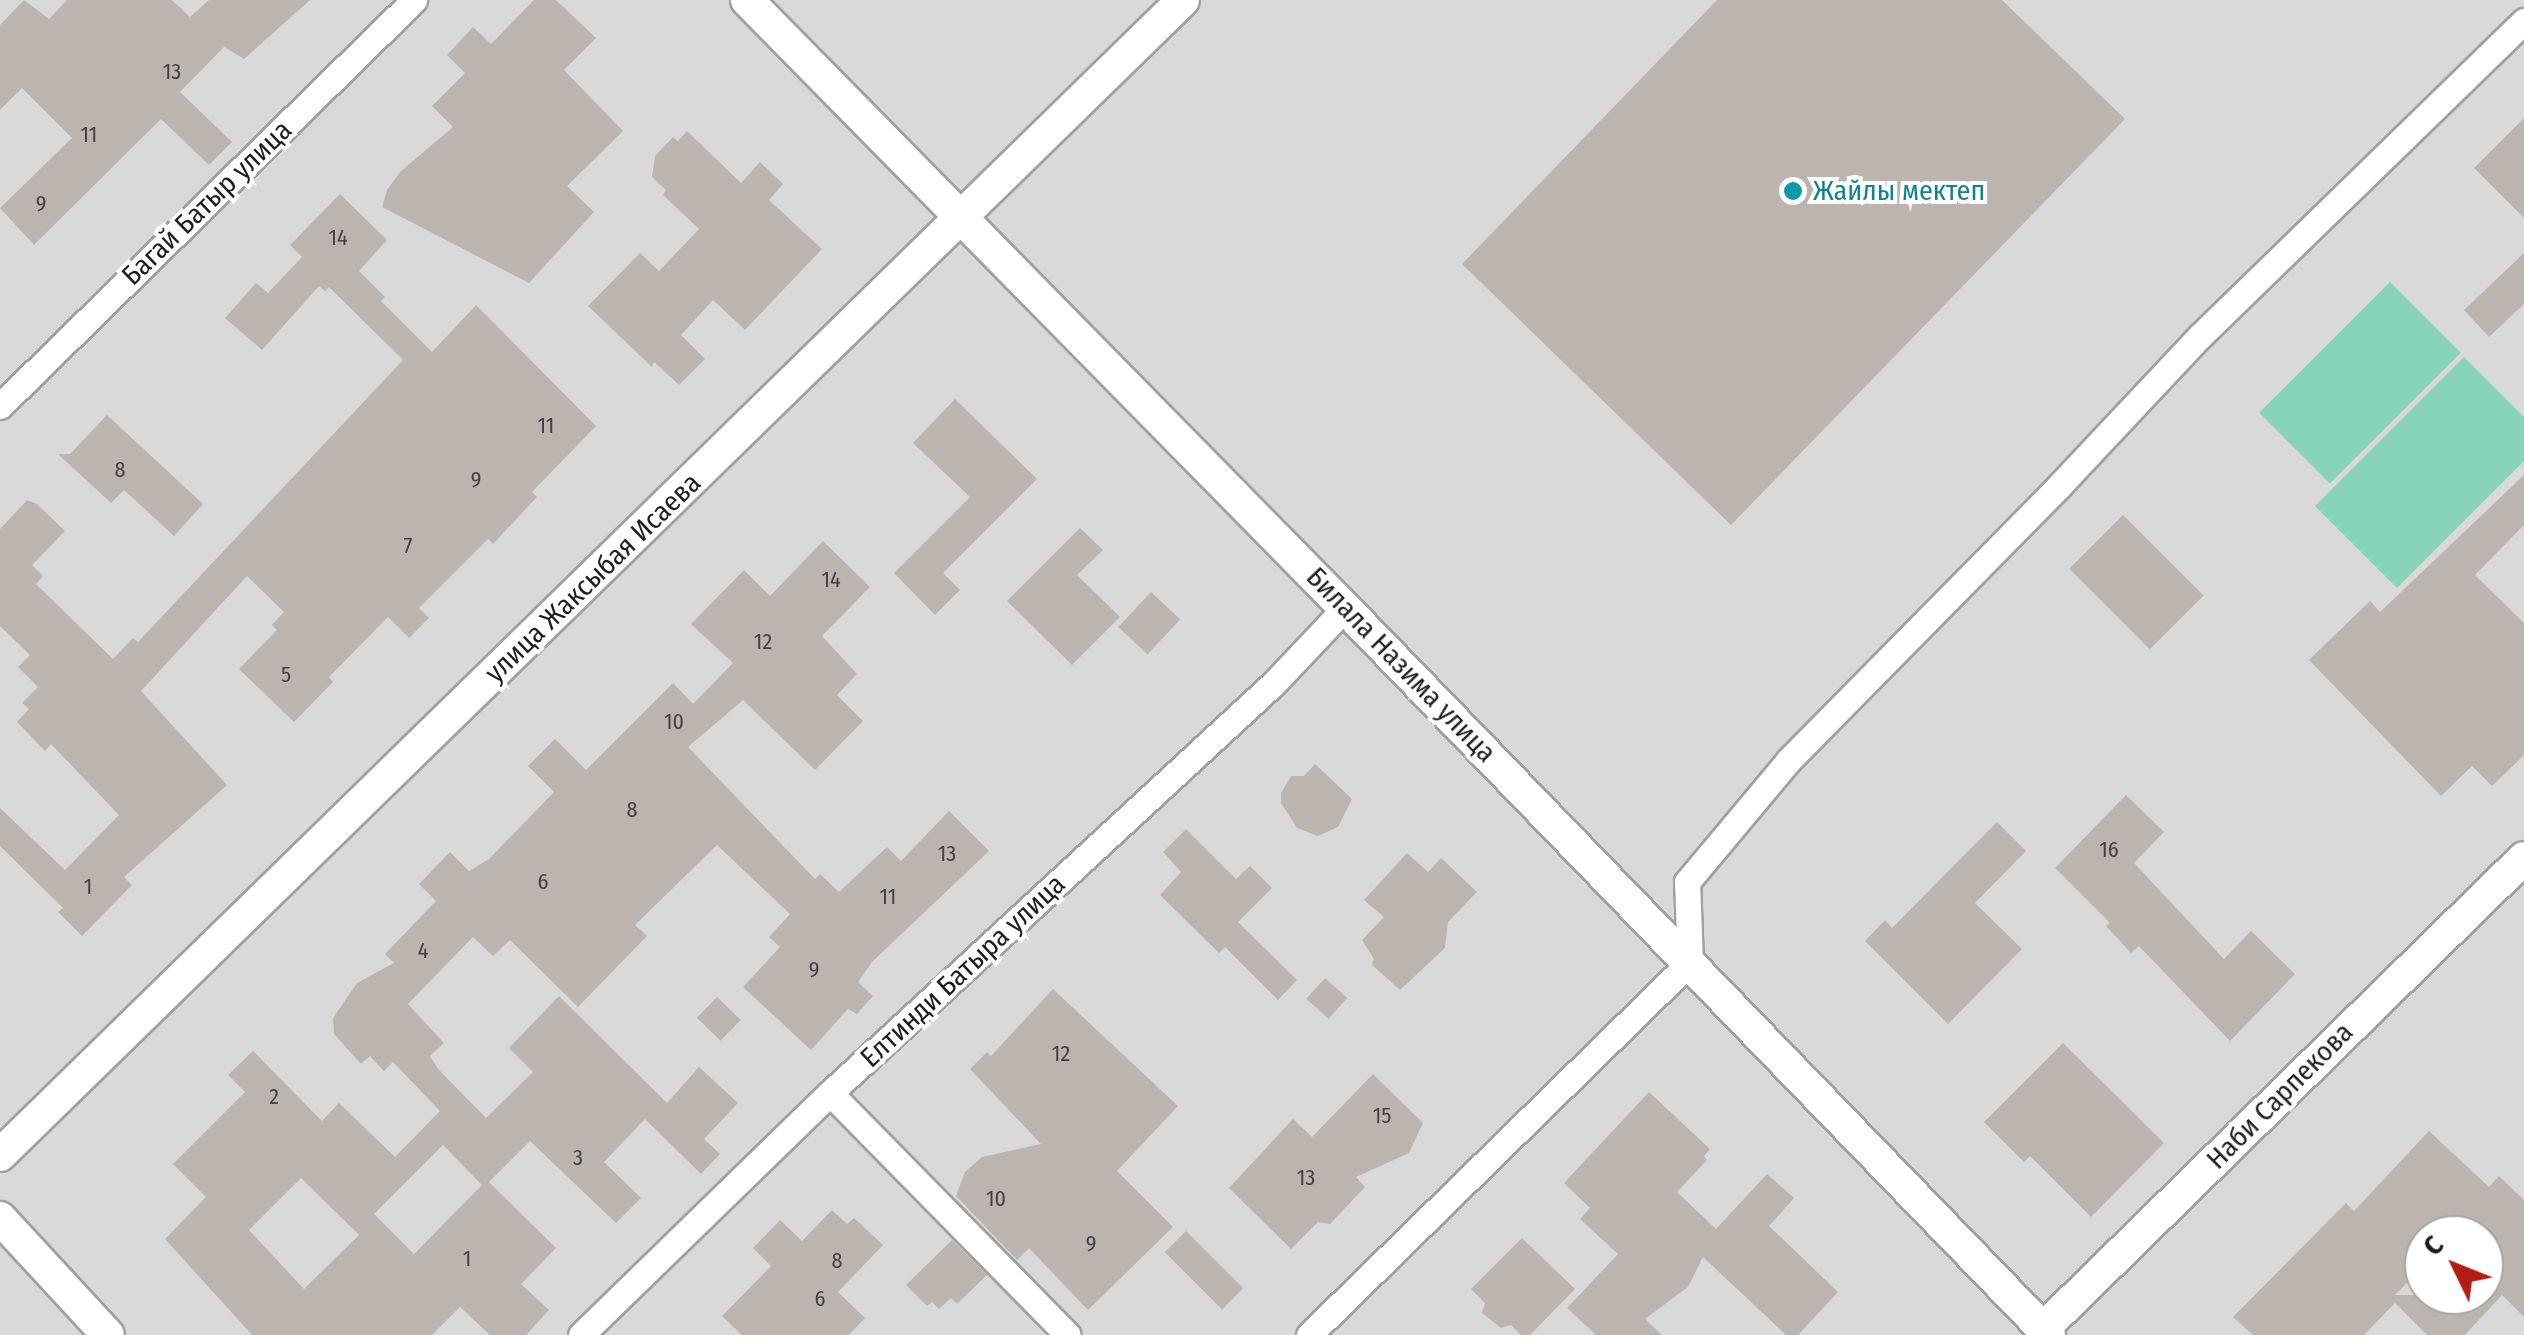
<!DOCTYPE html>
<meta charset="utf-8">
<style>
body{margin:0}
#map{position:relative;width:2524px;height:1335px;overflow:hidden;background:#ece9e2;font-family:"Fira Sans Condensed",sans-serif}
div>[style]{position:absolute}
.residential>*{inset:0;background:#dad9d9}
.pitch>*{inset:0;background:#87d4ba;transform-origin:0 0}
.building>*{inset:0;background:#bcb5af;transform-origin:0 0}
.roads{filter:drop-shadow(2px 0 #a0a0a0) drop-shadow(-2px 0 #a0a0a0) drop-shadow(0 2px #a0a0a0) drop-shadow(0 -2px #a0a0a0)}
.minor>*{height:25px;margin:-12.5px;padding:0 12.5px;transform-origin:12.5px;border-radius:12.5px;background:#fff}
.tertiary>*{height:32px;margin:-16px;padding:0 16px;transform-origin:16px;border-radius:16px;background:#fff}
.dots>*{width:28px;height:28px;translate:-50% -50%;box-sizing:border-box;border:5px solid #fff;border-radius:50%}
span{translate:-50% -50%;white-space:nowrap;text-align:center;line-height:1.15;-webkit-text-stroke:8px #fff;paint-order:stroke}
.number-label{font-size:22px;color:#444241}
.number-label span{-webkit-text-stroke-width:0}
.culture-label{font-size:28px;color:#0d838f}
.left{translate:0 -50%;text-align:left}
.street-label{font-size:28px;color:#1c1c1c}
.north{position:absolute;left:2404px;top:1215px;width:100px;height:100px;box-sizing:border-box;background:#fff;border:2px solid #a4a4a4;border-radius:50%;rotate:313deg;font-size:28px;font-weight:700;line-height:40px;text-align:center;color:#1c1c1c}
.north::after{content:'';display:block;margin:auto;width:35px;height:45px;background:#b41c14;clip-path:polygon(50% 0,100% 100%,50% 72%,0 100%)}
</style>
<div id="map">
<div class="residential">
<div style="clip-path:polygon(evenodd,0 0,2524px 0,2524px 1335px,0 1335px,0 0,2424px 1235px,2484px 1235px,2484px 1295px,2424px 1295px,2424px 1235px)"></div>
</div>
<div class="pitch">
<div style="left:2390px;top:282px;width:100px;height:185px;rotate:45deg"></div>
<div style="clip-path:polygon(2464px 357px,2524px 417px,2524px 461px,2397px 588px,2315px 506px)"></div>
</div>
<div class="building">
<div style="clip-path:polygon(24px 0,49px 19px,67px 0,172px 0,190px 17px,209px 0,310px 0,244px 59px,224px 47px,180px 92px,232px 142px,209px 165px,161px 119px,34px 245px,0 208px,72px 138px,22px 88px,0 110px,0 25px)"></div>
<div style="clip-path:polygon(534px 0,556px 0,596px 38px,564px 70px,623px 131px,567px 186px,594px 212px,529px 283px,382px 207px,387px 190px,401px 171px,453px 127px,432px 106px,465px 73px,447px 55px,473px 27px,491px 44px)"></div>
<div style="clip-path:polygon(1717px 0,2002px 0,2125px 119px,1731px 525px,1462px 264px)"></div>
<div style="clip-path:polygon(2524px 118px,2524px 218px,2474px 168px)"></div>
<div style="clip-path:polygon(687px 131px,741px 183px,760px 162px,783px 184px,769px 200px,822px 249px,745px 330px,713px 300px,681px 335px,705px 359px,679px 385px,654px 362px,652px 367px,588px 306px,640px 253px,659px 271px,699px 229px,663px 195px,666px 190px,652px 177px,655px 156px,673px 137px,678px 141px)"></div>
<div style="clip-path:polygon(340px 194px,387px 240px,359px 271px,385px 297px,381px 301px,432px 352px,476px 305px,596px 426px,532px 492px,537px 497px,493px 544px,488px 539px,419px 608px,429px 618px,409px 638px,388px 617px,329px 677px,333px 682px,294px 722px,239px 669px,277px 630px,272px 625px,284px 612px,247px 576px,141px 691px,227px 785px,124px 877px,132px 885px,82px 936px,58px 912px,63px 908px,0 846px,0 808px,65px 870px,119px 815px,51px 744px,45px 751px,17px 722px,29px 709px,22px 703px,38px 687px,18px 667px,30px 655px,0 626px,0 529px,27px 500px,37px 504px,65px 531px,32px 565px,43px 576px,36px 584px,113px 659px,133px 638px,138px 642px,403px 360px,329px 287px,325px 291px,319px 286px,262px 350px,225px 318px,256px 283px,268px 293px,302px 257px,290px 245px)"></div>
<div style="clip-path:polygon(2524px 253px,2524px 304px,2489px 337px,2464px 310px)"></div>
<div style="clip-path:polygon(955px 399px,1037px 479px,943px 573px,960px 590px,935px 615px,894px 573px,970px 497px,913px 443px)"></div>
<div style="clip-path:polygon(107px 415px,203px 504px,174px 536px,124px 490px,111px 503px,58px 454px,70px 454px)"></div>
<div style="clip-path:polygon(2524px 475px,2524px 525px,2475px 575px,2524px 623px,2524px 755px,2492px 786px,2472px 766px,2441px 796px,2309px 660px,2370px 601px,2380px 612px)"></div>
<div style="left:2123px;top:515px;width:114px;height:76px;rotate:45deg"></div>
<div style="clip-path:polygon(1080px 528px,1103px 550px,1077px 575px,1120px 617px,1072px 665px,1007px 601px)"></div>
<div style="clip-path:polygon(evenodd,823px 541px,870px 587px,822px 636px,857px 674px,837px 695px,863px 721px,815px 770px,743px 700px,688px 747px,815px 879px,820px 874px,839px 892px,887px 847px,901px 861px,949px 811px,989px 851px,872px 962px,858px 982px,873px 996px,857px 1014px,848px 1009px,811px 1050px,743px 987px,780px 947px,769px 937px,790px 914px,717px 845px,635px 925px,647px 936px,578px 1007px,510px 940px,493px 956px,473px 937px,408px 1004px,444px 1043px,430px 1056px,438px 1069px,486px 1118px,533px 1072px,509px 1048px,559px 996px,667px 1103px,699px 1067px,738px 1103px,704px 1139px,720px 1154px,701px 1174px,645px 1119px,604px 1162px,641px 1198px,616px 1223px,530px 1141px,489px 1182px,556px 1248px,521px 1284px,549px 1310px,526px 1335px,490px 1335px,460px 1307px,432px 1335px,252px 1335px,165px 1239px,206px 1197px,173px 1164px,245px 1092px,228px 1075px,253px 1051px,322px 1121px,339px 1103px,395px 1157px,440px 1111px,393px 1062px,384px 1071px,370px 1056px,361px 1064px,334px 1034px,333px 1018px,357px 983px,394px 963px,385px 954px,436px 901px,419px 884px,450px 852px,469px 871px,489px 859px,554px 792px,528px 766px,555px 739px,586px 770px,673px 683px,693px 704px,733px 663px,691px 624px,744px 570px,770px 596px,823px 541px,443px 1145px,482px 1185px,414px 1254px,374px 1214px,443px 1145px,823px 541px,301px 1178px,359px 1235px,304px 1289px,249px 1230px,301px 1178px)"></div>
<div style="left:1151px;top:592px;width:40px;height:48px;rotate:43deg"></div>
<div style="clip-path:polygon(1315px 764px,1352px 799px,1338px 827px,1318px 836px,1297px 828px,1281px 803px,1281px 793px,1291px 776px,1304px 776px)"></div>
<div style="clip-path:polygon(2126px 795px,2164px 832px,2134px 863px,2224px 959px,2251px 931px,2295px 974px,2230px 1041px,2139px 946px,2131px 953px,2106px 926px,2110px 923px,2055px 868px)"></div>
<div style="clip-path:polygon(1997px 822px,2026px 851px,1975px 903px,2022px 949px,1948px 1024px,1865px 941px,1885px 920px,1892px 928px)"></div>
<div style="clip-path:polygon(1186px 829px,1236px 879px,1250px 866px,1272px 888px,1238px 922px,1297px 980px,1278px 1000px,1225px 947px,1219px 953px,1160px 895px,1181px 872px,1163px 852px)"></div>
<div style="clip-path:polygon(1407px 853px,1428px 872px,1441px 858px,1477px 892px,1448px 922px,1445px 948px,1400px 990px,1372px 965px,1374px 959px,1362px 940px,1384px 917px,1364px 900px)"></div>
<div style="left:1325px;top:978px;width:30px;height:28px;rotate:42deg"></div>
<div style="clip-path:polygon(1053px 989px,1178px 1106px,1117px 1171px,1173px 1227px,1088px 1310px,1029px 1248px,1017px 1260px,956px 1196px,965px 1172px,982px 1157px,1041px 1144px,970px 1069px,987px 1052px,991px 1056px)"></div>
<div style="left:717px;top:997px;width:33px;height:29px;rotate:44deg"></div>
<div style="clip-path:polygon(2063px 1043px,2164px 1143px,2091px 1217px,2030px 1156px,2024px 1162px,1984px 1122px)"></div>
<div style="clip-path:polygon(1373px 1074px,1423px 1123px,1409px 1153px,1356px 1177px,1365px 1187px,1330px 1224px,1318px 1222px,1291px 1249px,1229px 1188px,1293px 1119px,1312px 1137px)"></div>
<div style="clip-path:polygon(1649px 1092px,1710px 1149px,1704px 1156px,1707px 1160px,1677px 1192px,1716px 1229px,1767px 1174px,1794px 1198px,1769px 1226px,1838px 1292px,1798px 1335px,1786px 1335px,1703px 1257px,1688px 1287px,1645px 1319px,1662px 1335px,1596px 1335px,1567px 1308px,1618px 1254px,1580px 1219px,1590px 1208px,1564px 1183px)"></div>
<div style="clip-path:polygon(evenodd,2429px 1131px,2489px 1187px,2499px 1176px,2524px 1200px,2524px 1317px,2502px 1295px,2465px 1335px,2427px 1335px,2395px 1303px,2364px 1335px,2253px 1335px,2233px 1317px,2346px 1203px,2354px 1211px,2429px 1131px,2424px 1235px,2484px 1235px,2484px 1295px,2395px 1295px,2424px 1266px,2424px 1235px)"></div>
<div style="clip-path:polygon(832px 1210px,847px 1224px,854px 1218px,883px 1245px,838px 1292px,865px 1318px,849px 1335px,742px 1335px,722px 1316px,771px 1266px,753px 1248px,780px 1220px,802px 1241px)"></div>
<div style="left:1186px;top:1231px;width:81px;height:30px;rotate:45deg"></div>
<div style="clip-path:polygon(1522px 1238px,1575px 1289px,1530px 1335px,1521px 1335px,1511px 1325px,1501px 1328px,1482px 1313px,1485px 1303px,1471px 1289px)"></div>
<div style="clip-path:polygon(952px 1240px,987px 1275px,957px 1304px,951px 1298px,939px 1309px,932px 1302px,927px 1306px,906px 1285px)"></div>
</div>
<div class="roads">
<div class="minor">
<div style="left:0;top:406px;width:580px;rotate:-44.44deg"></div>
<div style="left:830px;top:1093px;width:339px;rotate:45.5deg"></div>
<div style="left:581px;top:1335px;width:347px;rotate:-44.2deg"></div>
<div style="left:830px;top:1093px;width:604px;rotate:-42.72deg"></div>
<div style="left:1274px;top:683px;width:103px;rotate:-46.6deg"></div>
<div style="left:1309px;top:1335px;width:533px;rotate:-44.39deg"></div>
<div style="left:1690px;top:962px;width:80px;rotate:-92.1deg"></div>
<div style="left:1687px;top:882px;width:158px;rotate:-50.1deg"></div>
<div style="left:1788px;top:761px;width:386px;rotate:-45.4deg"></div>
<div style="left:2059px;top:486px;width:206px;rotate:-46.8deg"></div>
<div style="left:2200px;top:336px;width:452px;rotate:-44.2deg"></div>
</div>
<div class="tertiary">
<div style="left:747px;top:0;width:853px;rotate:45.48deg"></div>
<div style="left:1345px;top:608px;width:1012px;rotate:45.92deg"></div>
<div style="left:0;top:1155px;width:1653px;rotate:-44.31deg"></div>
<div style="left:0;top:1218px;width:159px;rotate:47.3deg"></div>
<div style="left:2043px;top:1329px;width:673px;rotate:-44.4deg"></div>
</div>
</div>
<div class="dots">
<div style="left:1793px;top:191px;background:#0f9aa8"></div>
</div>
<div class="number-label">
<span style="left:172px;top:72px">13</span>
<span style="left:89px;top:135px">11</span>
<span style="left:41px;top:204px">9</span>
<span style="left:338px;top:238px">14</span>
<span style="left:546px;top:426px">11</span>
<span style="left:120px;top:470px">8</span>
<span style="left:476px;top:480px">9</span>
<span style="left:408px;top:546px">7</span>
<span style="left:831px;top:580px">14</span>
<span style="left:763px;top:642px">12</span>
<span style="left:286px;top:675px">5</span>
<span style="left:674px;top:722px">10</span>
<span style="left:632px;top:810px">8</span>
<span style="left:2109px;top:850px">16</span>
<span style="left:947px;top:854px">13</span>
<span style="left:543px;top:882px">6</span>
<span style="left:88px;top:887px">1</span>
<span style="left:888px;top:897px">11</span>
<span style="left:423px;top:951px">4</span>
<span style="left:814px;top:970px">9</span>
<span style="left:1061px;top:1054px">12</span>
<span style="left:274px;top:1097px">2</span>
<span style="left:1382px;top:1116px">15</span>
<span style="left:578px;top:1158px">3</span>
<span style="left:1306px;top:1178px">13</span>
<span style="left:996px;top:1199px">10</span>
<span style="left:1091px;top:1244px">9</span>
<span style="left:467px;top:1259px">1</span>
<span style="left:837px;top:1261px">8</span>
<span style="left:820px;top:1299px">6</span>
</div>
<div class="culture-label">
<span class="left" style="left:1813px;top:191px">Жайлы мектеп</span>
</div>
<div class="street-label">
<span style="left:207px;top:203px;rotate:-44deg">Багай Батыр улица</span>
<span style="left:593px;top:578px;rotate:-44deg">улица Жаксыбая Исаева</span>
<span style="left:1401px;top:665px;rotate:46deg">Билала Назима улица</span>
<span style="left:963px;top:971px;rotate:-43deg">Елтинди Батыра улица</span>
<span style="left:2280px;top:1096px;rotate:-45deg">Наби Сарпекова</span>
</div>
<div class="north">С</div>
</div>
